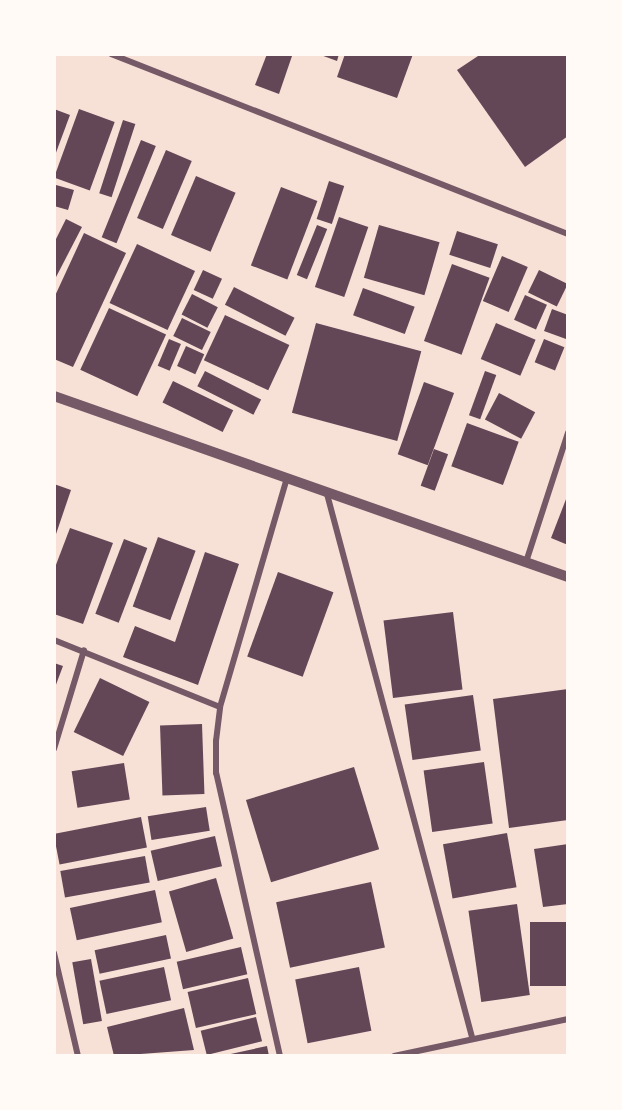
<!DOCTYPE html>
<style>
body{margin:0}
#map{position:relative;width:622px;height:1110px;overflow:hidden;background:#f7e1d7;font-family:"Fira Sans Condensed",sans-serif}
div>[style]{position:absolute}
.building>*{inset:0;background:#644757;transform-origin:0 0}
.minor>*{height:6px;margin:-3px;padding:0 3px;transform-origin:3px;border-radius:3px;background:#755966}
.tertiary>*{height:10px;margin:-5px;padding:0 5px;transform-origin:5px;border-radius:5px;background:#755966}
span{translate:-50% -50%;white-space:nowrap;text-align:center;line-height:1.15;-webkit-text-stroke:4.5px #fffaf5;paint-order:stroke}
.frame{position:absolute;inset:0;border:56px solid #fffaf5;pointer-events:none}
</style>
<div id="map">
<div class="building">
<div style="clip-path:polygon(267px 54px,292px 56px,279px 94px,255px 85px)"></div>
<div style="clip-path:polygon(318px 54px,339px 54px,337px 61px)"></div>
<div style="clip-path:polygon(345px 54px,413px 54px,397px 98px,337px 77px)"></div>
<div style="clip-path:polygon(481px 54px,568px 54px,568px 136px,525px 167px,457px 70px)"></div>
<div style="clip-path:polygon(54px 109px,70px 115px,54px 158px)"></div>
<div style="left:79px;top:109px;width:38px;height:73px;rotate:20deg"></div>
<div style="left:123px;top:120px;width:13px;height:77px;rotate:18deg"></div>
<div style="left:141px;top:140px;width:16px;height:105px;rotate:22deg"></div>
<div style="left:166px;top:150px;width:28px;height:74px;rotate:23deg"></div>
<div style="left:196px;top:176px;width:43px;height:64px;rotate:23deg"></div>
<div style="left:329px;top:181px;width:16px;height:40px;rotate:18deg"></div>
<div style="clip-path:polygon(56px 185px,74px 190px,68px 210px,54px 206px)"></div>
<div style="left:281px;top:187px;width:39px;height:84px;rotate:21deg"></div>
<div style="left:339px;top:217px;width:31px;height:74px;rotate:19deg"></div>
<div style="clip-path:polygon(66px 219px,82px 227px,54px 281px,54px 243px)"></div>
<div style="left:317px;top:225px;width:11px;height:54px;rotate:22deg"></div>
<div style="left:379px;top:225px;width:63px;height:55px;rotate:16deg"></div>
<div style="left:457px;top:231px;width:43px;height:25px;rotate:18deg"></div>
<div style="clip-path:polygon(84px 233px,126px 253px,73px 367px,54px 359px,54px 298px)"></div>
<div style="left:137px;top:244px;width:64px;height:65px;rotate:25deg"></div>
<div style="left:502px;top:256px;width:28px;height:49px;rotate:23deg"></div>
<div style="left:452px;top:264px;width:40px;height:82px;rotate:20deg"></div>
<div style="left:203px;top:270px;width:21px;height:22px;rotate:25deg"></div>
<div style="left:539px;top:270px;width:32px;height:25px;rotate:26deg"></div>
<div style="left:234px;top:287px;width:68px;height:20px;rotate:27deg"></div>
<div style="left:363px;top:288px;width:55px;height:29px;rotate:20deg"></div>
<div style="left:192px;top:294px;width:29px;height:23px;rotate:27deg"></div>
<div style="left:525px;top:295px;width:24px;height:27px;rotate:24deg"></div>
<div style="left:109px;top:308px;width:63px;height:68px;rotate:25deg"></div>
<div style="clip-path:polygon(552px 309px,568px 315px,566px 339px,544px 331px)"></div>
<div style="left:225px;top:315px;width:71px;height:50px;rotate:25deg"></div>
<div style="left:182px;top:318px;width:32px;height:20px;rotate:26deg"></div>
<div style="left:316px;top:323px;width:109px;height:93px;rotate:15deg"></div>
<div style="left:496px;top:323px;width:43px;height:39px;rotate:23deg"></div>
<div style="left:169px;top:339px;width:13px;height:29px;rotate:23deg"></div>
<div style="left:544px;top:339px;width:22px;height:25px;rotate:22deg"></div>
<div style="left:186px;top:346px;width:20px;height:22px;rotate:24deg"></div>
<div style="left:205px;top:371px;width:63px;height:17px;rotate:27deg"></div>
<div style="left:485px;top:371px;width:12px;height:47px;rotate:20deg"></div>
<div style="left:173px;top:381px;width:67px;height:24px;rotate:26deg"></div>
<div style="left:424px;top:382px;width:32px;height:77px;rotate:20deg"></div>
<div style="left:499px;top:393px;width:41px;height:30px;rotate:28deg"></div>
<div style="left:467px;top:423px;width:55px;height:46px;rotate:20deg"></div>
<div style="left:434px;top:449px;width:15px;height:39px;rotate:20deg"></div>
<div style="clip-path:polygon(54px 484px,71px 490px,54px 540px)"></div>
<div style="clip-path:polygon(568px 494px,568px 545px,551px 538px)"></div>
<div style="clip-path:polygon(70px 528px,113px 543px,83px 624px,54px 614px,54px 570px)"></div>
<div style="left:158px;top:537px;width:40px;height:74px;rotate:20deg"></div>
<div style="left:124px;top:539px;width:25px;height:80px;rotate:21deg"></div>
<div style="clip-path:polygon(205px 552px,239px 564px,198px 685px,123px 657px,135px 626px,175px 642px)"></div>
<div style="left:278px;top:572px;width:59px;height:90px;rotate:20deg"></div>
<div style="left:453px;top:612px;width:78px;height:70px;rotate:83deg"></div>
<div style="clip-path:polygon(54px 663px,63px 666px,54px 690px)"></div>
<div style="left:100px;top:678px;width:55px;height:60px;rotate:26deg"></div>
<div style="clip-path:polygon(568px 689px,568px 820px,509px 828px,493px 699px)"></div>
<div style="left:473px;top:695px;width:56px;height:69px;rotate:82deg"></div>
<div style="left:202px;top:724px;width:70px;height:42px;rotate:88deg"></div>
<div style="left:484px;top:762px;width:62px;height:61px;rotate:82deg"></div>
<div style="left:124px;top:763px;width:37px;height:53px;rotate:81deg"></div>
<div style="left:354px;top:767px;width:86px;height:113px;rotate:73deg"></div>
<div style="left:206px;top:807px;width:24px;height:59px;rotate:81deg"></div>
<div style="left:141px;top:817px;width:31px;height:89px;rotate:79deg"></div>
<div style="left:507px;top:833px;width:55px;height:65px;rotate:80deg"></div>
<div style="left:215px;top:836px;width:31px;height:66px;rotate:77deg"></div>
<div style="clip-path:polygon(568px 844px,568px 904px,543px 907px,534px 849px)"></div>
<div style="left:145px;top:856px;width:27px;height:86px;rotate:80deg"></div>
<div style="left:216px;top:878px;width:63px;height:49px;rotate:74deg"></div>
<div style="left:371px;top:882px;width:67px;height:97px;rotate:78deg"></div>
<div style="left:155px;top:890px;width:33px;height:87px;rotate:78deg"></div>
<div style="left:517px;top:904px;width:92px;height:49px;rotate:82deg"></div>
<div style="left:568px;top:922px;width:64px;height:38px;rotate:90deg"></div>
<div style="left:166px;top:935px;width:24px;height:73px;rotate:78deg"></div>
<div style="left:241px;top:947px;width:28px;height:66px;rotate:77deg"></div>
<div style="left:91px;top:959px;width:63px;height:19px;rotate:80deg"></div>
<div style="left:164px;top:967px;width:34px;height:66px;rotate:78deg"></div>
<div style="left:359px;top:967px;width:65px;height:65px;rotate:79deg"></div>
<div style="left:248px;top:978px;width:37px;height:62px;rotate:77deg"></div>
<div style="clip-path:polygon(184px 1008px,194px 1050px,114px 1056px,107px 1027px)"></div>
<div style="left:256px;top:1017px;width:25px;height:57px;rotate:76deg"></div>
<div style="clip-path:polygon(267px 1046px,269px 1056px,226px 1056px,226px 1055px)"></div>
</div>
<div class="minor">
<div style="left:111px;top:54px;width:491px;rotate:21.5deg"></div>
<div style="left:327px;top:494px;width:562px;rotate:75.05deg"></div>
<div style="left:526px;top:562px;width:136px;rotate:-72deg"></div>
<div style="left:54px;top:640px;width:179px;rotate:22deg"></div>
<div style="left:54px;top:749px;width:103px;rotate:-73.1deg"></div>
<div style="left:54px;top:953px;width:106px;rotate:76.9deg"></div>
<div style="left:280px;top:1056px;width:290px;rotate:-102.7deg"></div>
<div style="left:216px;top:773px;width:32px;rotate:-90deg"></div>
<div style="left:216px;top:741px;width:34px;rotate:-83deg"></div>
<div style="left:220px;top:707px;width:239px;rotate:-73.7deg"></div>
<div style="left:394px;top:1056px;width:178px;rotate:-12deg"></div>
</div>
<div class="tertiary">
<div style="left:54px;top:396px;width:545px;rotate:19.4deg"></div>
</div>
<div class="frame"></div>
</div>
